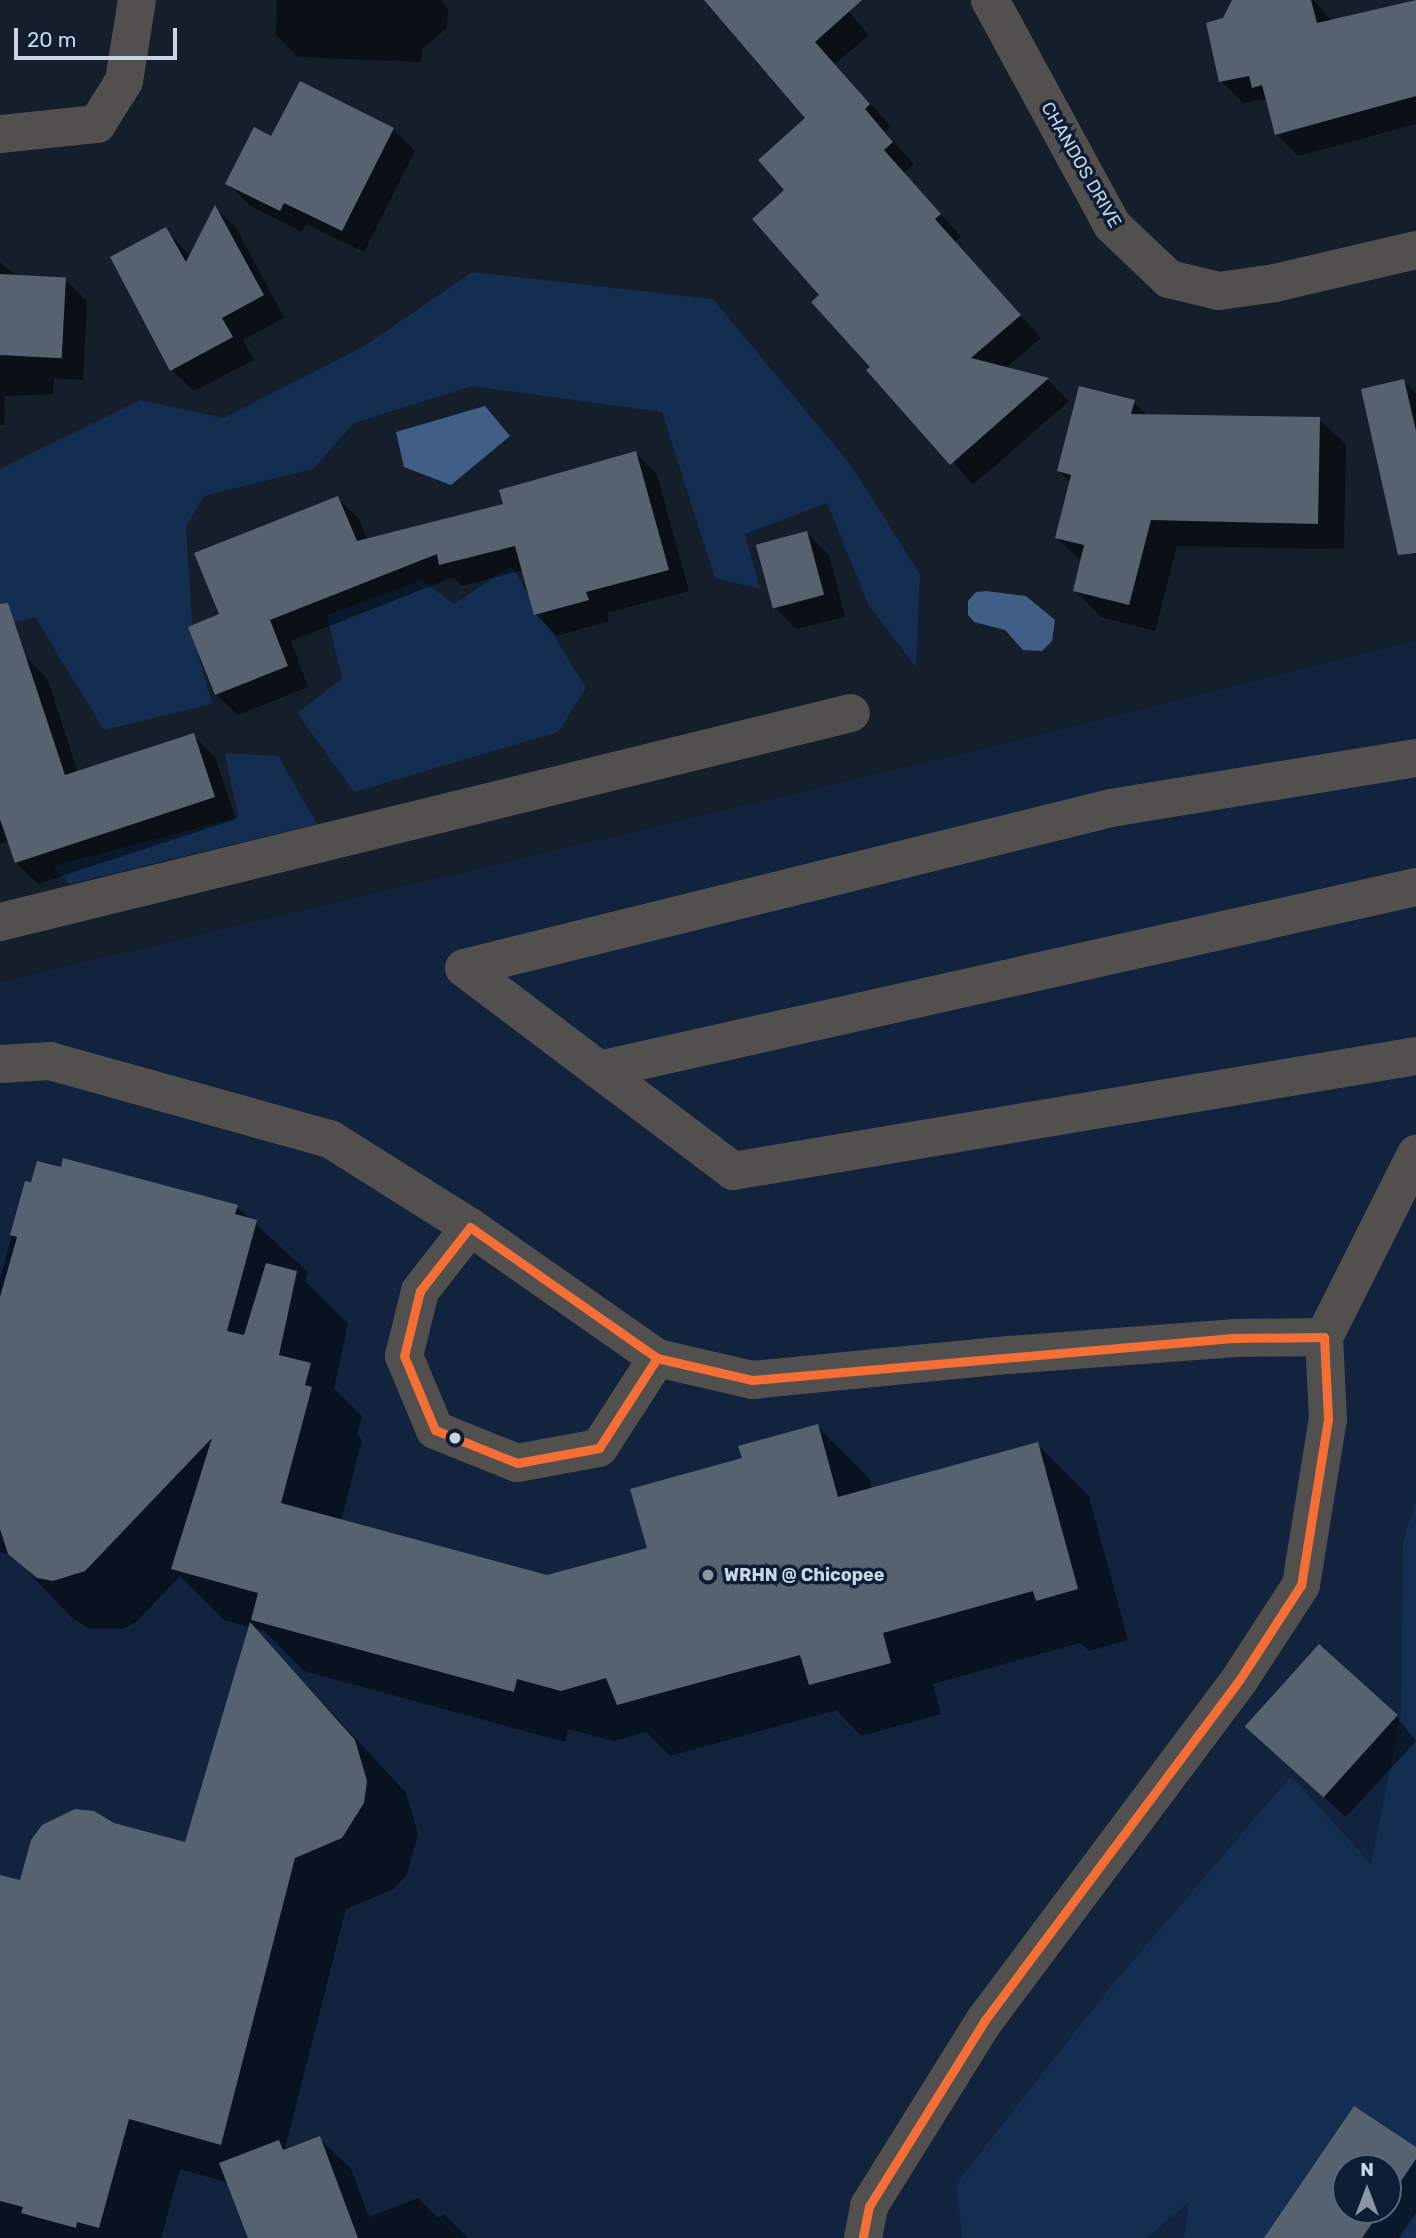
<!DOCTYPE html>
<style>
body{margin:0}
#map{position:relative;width:1416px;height:2238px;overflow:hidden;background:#151e2b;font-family:Rubik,sans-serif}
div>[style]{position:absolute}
.built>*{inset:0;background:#11233d}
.green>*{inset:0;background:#132e51}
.water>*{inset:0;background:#415e87}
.shadow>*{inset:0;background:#0007}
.building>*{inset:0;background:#576270;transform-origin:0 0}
.minor>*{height:38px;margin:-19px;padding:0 19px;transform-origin:19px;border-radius:19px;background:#52504f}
.bus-1>*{height:9px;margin:-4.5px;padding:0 4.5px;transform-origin:4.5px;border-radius:4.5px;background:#f46e35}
.dots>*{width:19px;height:19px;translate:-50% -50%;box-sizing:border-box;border:4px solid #0d1d33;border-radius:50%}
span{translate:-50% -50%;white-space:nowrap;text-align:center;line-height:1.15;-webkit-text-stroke:7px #0d1d33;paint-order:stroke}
.street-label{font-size:18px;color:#cad5e4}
.poi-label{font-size:18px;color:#cad5e4;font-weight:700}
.left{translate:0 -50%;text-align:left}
.north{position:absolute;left:1332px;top:2154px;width:70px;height:70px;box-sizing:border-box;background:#0d1d33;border:2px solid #59677a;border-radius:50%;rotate:0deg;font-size:19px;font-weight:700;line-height:28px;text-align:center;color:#cad5e4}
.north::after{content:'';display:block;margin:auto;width:24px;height:32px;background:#8b95a3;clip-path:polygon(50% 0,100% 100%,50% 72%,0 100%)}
.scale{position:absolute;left:14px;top:28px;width:163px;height:32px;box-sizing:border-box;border:4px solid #cad5e4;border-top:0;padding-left:9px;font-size:21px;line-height:24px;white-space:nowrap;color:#cad5e4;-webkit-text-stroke:5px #0d1d33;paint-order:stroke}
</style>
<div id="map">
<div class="built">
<div style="clip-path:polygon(evenodd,1416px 640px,1416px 2238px,0 2238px,0 982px,965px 753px,1416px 640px,1346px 2168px,1388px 2168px,1388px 2210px,1346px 2210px,1346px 2168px)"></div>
</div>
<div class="green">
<div style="clip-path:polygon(472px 272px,713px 299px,850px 464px,920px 574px,916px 667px,869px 606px,827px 503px,745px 534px,760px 589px,715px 578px,662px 412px,472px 386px,354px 423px,313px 469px,204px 496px,186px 527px,193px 635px,212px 704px,104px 730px,35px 617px,0 626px,0 469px,140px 400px,224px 418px,366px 345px)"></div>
<div style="clip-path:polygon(511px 566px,586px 688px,558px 732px,354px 792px,297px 713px,342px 679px,327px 615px,422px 580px,454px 604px)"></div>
<div style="clip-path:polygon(225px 753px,278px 756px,317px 824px,69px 884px,53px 866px,238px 817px)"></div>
<div style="clip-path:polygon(evenodd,1416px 1499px,1416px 2238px,1184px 2238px,1189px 2202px,1147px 2238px,962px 2238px,956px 2184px,1107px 1991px,1291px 1776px,1371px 1864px,1401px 1713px,1403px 1542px,1416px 1499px,1346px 2168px,1388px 2168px,1388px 2210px,1346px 2210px,1346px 2168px)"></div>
</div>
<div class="water">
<div style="clip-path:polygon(485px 406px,510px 436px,451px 485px,404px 467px,396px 432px)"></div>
<div style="clip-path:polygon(986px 591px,1026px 596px,1055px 620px,1052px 641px,1042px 651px,1023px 650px,1005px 630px,974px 622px,968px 615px,968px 601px,976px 592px)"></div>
</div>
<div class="shadow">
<div style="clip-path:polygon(277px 0,440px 0,448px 9px,447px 28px,422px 49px,421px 62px,298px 57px,276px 35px)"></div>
<div style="clip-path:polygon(707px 0,839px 0,869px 35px,835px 64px,891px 127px,885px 131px,914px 165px,904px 173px,961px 237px,955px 242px,1041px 338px,1005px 369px,1048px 380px,1069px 401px,973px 485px,872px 367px,821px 295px,787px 190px,808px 118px)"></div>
<div style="clip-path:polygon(1234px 0,1314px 0,1332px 21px,1416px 0,1416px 124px,1298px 156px,1276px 134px,1265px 99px,1243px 103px,1221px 81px,1224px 19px)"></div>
<div style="clip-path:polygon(393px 129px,415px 151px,364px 252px,306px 224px,302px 232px,249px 205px,228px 183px,272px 138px)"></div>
<div style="clip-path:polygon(215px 208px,237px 229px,284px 318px,243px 340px,254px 360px,194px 391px,172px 370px,166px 229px,191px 257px)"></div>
<div style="clip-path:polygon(0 262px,18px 277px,65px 279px,87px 301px,83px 380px,54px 378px,53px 394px,5px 396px,4px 425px,0 425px)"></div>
<div style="clip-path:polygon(1404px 381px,1416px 393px,1416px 555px,1395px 534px)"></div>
<div style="clip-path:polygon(1134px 402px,1148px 416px,1319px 419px,1346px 445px,1344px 549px,1177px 546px,1155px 631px,1101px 617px,1075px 590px,1082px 562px,1057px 538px,1071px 483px,1059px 471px)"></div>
<div style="clip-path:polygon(636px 453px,657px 475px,689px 591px,607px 613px,609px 621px,557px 636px,535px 614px,523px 570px,462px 586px,454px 577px,291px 641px,308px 687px,238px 715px,216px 694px,221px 615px,338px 498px,359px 519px,368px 540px,505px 505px)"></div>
<div style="clip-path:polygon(807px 533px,829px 555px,845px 617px,796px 629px,774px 607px)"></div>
<div style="clip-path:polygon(25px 656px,47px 678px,78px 773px,193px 735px,215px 757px,236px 819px,38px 884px,16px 862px,9px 841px,0 844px,0 664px)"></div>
<div style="clip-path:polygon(26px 1183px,237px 1207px,308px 1272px,305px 1281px,348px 1324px,334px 1388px,362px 1416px,357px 1434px,362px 1440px,341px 1521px,547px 1577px,649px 1550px,744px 1459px,817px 1426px,869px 1478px,872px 1489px,1037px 1444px,1089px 1496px,1128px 1640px,1089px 1651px,1080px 1643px,933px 1684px,941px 1714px,861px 1736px,836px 1710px,670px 1756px,646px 1732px,613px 1741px,568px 1729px,565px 1742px,304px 1671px,264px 1631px,254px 1628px,406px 1793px,418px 1834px,407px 1874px,394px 1889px,346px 1909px,285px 2148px,319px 2138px,351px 2169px,369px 2217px,418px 2198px,437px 2217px,445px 2215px,468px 2238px,250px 2238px,229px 2183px,180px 2169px,161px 2238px,0 2238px,0 1877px,21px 1882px,113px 1824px,187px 1844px,250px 1627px,224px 1620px,180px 1576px,136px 1622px,122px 1629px,90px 1629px,73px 1619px,12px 1555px,0 1552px,0 1279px)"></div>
<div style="clip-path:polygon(1396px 1716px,1416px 1741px,1346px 1817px,1269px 1748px)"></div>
<div style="clip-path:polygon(evenodd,1355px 2108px,1416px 2149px,1416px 2213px,1399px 2238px,1288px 2238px,1355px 2108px,1346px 2168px,1388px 2168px,1388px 2210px,1346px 2210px,1346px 2168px)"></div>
</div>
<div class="building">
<div style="clip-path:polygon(704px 0,862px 0,815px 42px,870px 104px,865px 109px,893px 142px,884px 150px,941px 214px,935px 219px,1021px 315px,971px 358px,1049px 378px,950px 465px,866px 370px,870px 367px,811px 302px,819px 295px,752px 219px,784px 190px,758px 160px,805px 118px)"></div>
<div style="clip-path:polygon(1232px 0,1311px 0,1317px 23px,1416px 0,1416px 96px,1275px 135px,1262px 85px,1252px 88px,1249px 76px,1219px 82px,1206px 23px,1223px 18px)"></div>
<div style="clip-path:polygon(300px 81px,394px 128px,342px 231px,284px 203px,280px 211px,225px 184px,254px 127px,271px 136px)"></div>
<div style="clip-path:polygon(215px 205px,264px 295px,222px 318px,233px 337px,170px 371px,110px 257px,166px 227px,186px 262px)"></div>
<div style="left:0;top:274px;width:66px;height:81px;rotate:3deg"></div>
<div style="clip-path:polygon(1404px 379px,1416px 431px,1416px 553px,1398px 555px,1361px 389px)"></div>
<div style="clip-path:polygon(1079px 386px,1135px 400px,1131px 414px,1320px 417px,1318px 524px,1151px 520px,1129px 605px,1073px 591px,1084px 545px,1055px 538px,1071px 475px,1057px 471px)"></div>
<div style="clip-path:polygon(636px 451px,669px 570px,586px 592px,589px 600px,534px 615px,515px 546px,439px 565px,437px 554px,270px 620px,288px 666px,215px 695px,188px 627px,219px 614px,194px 553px,338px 496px,357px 541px,503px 504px,499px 490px)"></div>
<div style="left:807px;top:531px;width:66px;height:53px;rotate:75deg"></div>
<div style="clip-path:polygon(8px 603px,65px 775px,194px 733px,215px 797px,15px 863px,0 819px,0 604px)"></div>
<div style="clip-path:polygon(63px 1158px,238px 1205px,235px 1214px,257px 1220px,227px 1331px,244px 1335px,266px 1263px,297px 1271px,279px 1355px,311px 1363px,305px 1385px,312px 1387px,281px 1503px,547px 1575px,647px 1548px,630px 1489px,742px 1458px,738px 1446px,818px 1424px,838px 1497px,1038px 1442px,1078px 1589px,1036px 1601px,1033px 1591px,883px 1633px,891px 1663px,809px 1685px,800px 1655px,617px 1705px,606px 1678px,561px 1691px,517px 1679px,514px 1692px,251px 1620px,258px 1593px,171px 1569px,212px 1438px,85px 1571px,53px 1581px,37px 1578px,8px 1554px,0 1529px,0 1297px,17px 1237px,10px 1235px,25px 1181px,31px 1182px,37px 1161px,61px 1167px)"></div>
<div style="clip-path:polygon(250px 1622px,355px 1740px,367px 1781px,364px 1803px,342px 1838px,295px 1858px,221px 2145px,129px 2119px,99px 2228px,77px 2222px,76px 2228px,21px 2213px,23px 2207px,0 2201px,0 1875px,20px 1880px,31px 1840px,42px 1825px,75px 1809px,94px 1811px,114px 1823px,185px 1842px)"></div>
<div style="left:1319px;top:1644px;width:106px;height:111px;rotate:42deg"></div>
<div style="clip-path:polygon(1354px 2106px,1416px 2147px,1416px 2159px,1388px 2200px,1388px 2168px,1346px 2168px,1346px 2210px,1381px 2210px,1362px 2238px,1264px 2238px)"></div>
<div style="clip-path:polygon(320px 2136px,358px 2238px,248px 2238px,219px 2163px,279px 2140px,283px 2150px)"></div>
</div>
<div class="minor">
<div style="left:990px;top:0;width:256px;rotate:61.5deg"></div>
<div style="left:1112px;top:225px;width:79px;rotate:43.5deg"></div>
<div style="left:1169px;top:279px;width:51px;rotate:13.5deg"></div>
<div style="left:1219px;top:291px;width:57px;rotate:-8.1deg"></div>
<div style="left:1275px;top:283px;width:145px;rotate:-13.2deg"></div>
<div style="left:0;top:134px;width:98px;rotate:-5.9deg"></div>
<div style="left:97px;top:124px;width:51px;rotate:-57.9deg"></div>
<div style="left:124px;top:81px;width:82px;rotate:-80.9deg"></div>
<div style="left:1416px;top:758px;width:309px;rotate:170.7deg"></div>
<div style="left:1111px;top:808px;width:666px;rotate:166.11deg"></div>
<div style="left:464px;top:968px;width:337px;rotate:37deg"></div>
<div style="left:733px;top:1171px;width:693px;rotate:-9.56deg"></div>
<div style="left:0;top:922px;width:876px;rotate:-13.8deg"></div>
<div style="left:0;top:1064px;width:50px;rotate:-3.4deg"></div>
<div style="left:50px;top:1061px;width:291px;rotate:15.6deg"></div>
<div style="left:330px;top:1139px;width:165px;rotate:32.2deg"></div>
<div style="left:470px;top:1227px;width:228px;rotate:35deg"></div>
<div style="left:657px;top:1358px;width:98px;rotate:13deg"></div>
<div style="left:752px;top:1380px;width:258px;rotate:-5.6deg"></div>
<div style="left:1009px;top:1355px;width:227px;rotate:-4.3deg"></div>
<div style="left:1235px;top:1338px;width:89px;rotate:-0.6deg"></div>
<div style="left:599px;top:1070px;width:837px;rotate:-12.63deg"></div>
<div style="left:470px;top:1227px;width:81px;rotate:128deg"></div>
<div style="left:420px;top:1291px;width:67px;rotate:103.8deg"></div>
<div style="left:404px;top:1356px;width:80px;rotate:67.3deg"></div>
<div style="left:435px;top:1430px;width:88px;rotate:21.9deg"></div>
<div style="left:517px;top:1463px;width:83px;rotate:-10.4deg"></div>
<div style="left:599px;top:1448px;width:107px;rotate:-57.2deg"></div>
<div style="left:863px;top:2238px;width:33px;rotate:-79deg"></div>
<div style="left:869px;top:2206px;width:219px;rotate:-58.1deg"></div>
<div style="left:985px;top:2020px;width:426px;rotate:-53.2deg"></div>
<div style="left:1240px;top:1679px;width:112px;rotate:-57deg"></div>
<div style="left:1301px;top:1585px;width:168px;rotate:-80.8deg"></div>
<div style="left:1328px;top:1419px;width:82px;rotate:-92.8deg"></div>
<div style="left:1324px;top:1337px;width:205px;rotate:-63.3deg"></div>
</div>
<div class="bus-1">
<div style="left:470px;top:1227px;width:228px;rotate:35deg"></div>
<div style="left:657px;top:1358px;width:107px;rotate:122.8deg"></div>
<div style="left:599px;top:1448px;width:83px;rotate:169.6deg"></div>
<div style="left:517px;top:1463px;width:88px;rotate:-158.1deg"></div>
<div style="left:435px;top:1430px;width:80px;rotate:-112.7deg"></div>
<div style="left:404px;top:1356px;width:67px;rotate:-76.2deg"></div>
<div style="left:420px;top:1291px;width:81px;rotate:-52deg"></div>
<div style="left:657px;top:1358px;width:98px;rotate:13deg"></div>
<div style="left:752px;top:1380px;width:485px;rotate:-5deg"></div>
<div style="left:1235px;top:1338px;width:89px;rotate:-0.6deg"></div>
<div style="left:1324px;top:1337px;width:82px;rotate:87.2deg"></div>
<div style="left:1328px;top:1419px;width:168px;rotate:99.2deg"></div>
<div style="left:1301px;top:1585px;width:112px;rotate:123deg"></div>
<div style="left:1240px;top:1679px;width:426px;rotate:126.8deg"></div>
<div style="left:985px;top:2020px;width:219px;rotate:121.9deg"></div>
<div style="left:869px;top:2206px;width:33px;rotate:101deg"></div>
</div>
<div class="dots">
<div style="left:455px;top:1438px;background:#cad5e4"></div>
<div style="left:708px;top:1575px;background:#8b95a3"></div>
</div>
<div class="street-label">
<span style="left:1081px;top:165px;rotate:60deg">CHANDOS DRIVE</span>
</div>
<div class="poi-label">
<span class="left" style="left:724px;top:1575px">WRHN @ Chicopee</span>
</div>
<div class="north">N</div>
<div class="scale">20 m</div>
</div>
